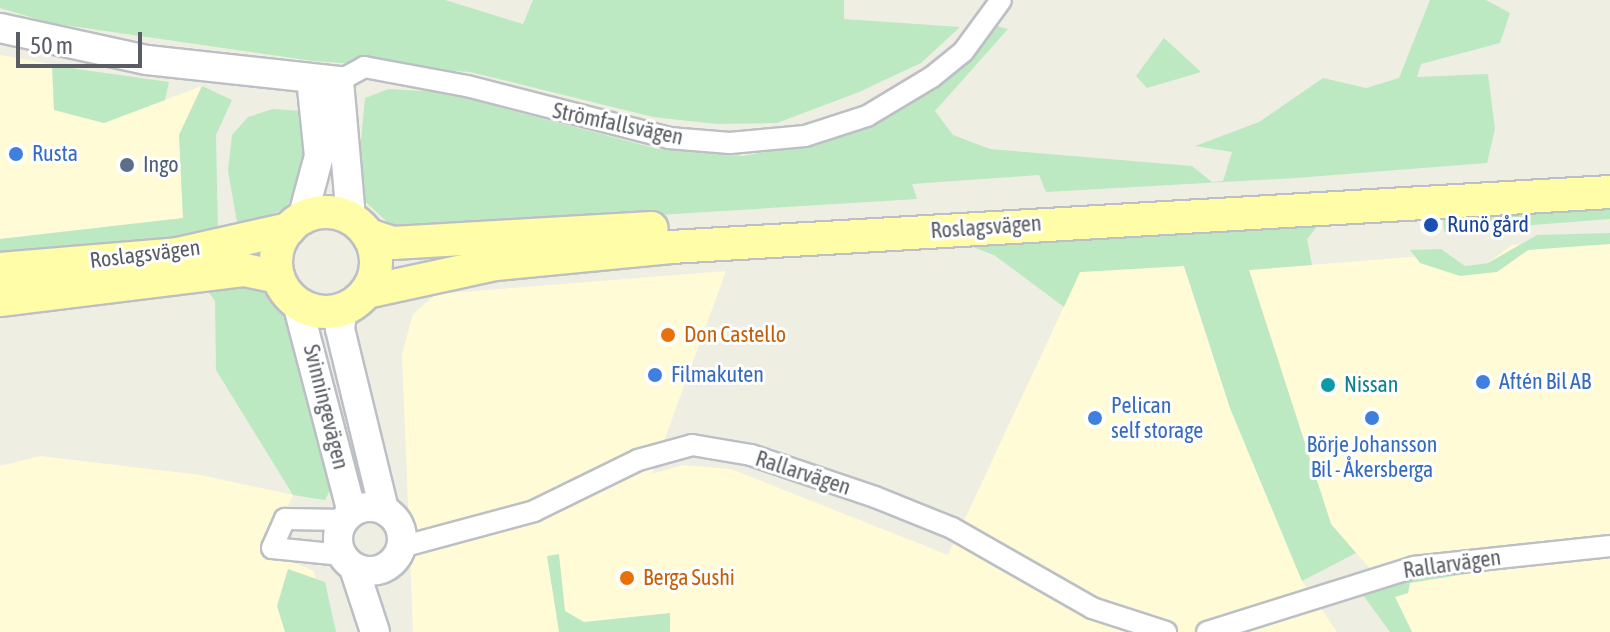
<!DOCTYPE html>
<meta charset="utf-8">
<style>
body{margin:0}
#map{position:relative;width:1610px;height:632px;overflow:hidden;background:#efeee2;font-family:"Asap Condensed",sans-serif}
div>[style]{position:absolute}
.commercial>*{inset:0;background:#fffbd7}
.green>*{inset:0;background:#bce9c2}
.roads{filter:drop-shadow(2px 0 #bcbfc5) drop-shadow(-2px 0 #bcbfc5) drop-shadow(0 2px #bcbfc5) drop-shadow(0 -2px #bcbfc5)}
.street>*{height:20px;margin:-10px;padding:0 10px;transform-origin:10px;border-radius:10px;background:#fff}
.secondary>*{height:28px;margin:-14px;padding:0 14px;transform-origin:14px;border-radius:14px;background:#fff}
.secondary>.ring{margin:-14px;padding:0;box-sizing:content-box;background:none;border:28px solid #fff;border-radius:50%}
.primary>*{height:32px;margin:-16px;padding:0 16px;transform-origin:16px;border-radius:16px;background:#fffda7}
.primary>.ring{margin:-16px;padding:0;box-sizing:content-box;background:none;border:32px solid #fffda7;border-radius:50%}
.dots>*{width:22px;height:22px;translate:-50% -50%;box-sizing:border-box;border:4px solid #fff;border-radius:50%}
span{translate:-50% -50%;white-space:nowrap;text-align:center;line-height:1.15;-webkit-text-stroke:6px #fff;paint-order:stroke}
.street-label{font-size:22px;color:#5a5e64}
.shop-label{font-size:22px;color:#366cbe}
.left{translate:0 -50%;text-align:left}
.service-label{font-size:22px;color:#4e5e75}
.transit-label{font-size:22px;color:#164399}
.food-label{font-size:22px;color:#c56008}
.culture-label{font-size:22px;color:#0d838f}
.scale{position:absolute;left:16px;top:32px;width:126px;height:36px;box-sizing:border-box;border:4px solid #5a5e64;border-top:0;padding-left:10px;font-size:24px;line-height:28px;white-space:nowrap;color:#5a5e64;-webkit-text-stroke:6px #fff;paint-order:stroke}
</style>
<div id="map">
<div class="commercial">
<div style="clip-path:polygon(0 55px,52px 64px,54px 110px,104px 123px,202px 86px,179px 135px,183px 218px,0 239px)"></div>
<div style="clip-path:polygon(1610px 239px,1610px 632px,1412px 632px,1395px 597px,1331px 524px,1249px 270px,1448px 254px,1465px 266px,1488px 263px,1512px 245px)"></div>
<div style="clip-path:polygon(1184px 266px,1230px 408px,1302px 581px,1337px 632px,413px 632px,402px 354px,413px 314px,436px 294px,726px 271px,652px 474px,683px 465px,731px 469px,948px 555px,1080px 272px)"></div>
<div style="clip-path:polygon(40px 456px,201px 475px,293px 495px,285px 513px,293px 562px,314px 571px,327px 632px,0 632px,0 466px)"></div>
</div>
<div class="green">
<div style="clip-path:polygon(0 0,445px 0,523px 24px,533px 0,844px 0,844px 19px,960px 27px,921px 63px,859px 92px,777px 123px,717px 124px,653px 117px,470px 72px,313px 61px,50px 23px,0 8px)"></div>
<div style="clip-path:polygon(1430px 0,1486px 0,1510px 13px,1500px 43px,1421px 64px,1417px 77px,1488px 74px,1495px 129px,1487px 163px,1295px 178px,1046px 192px,1039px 175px,912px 184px,917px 199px,397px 231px,356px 193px,365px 98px,389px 89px,442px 92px,658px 149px,743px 156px,824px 141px,892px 113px,929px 89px,993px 25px,1008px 29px,935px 111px,953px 135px,990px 149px,1192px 166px,1212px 182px,1223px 181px,1232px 152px,1195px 146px,1259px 122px,1323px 78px,1366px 88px,1399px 78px)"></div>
<div style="clip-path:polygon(1164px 38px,1201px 72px,1147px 88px,1136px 76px)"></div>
<div style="clip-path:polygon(52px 64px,77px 69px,169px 82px,165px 100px,104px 123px,54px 110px)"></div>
<div style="clip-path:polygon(202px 86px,232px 100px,216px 135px,218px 232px,0 254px,0 239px,183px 218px,179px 135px)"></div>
<div style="clip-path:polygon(273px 109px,302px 111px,309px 142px,302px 185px,284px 209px,238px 228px,228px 171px,232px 135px,248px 117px)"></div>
<div style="clip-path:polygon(1610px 201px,1610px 219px,1444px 232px,1443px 218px)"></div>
<div style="clip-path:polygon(1320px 223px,1307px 239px,1312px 265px,1249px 270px,1331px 524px,1356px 553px,1302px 581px,1230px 408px,1184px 266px,1080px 272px,1064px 307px,994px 255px,946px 237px)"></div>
<div style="clip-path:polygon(1610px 233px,1610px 244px,1528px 250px,1497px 272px,1460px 276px,1420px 263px,1410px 250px,1441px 249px,1465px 266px,1488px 263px,1537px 235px)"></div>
<div style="clip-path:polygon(249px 280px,274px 296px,299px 338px,333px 485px,325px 500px,293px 495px,216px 370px,215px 301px,208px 291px)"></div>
<div style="clip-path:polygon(559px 554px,565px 611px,584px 622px,670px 613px,670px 632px,559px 632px,547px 556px)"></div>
<div style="clip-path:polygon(1466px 567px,1466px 574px,1410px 583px,1408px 593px,1395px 597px,1412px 632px,1390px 632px,1360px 591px)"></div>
<div style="clip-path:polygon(288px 569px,325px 582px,336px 632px,285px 632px,277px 606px)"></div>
</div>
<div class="roads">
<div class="street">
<div style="left:339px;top:81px;width:29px;rotate:-29deg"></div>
<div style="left:364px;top:67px;width:105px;rotate:10.5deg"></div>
<div style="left:467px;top:86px;width:209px;rotate:14.4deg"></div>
<div style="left:669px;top:138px;width:61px;rotate:4.7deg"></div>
<div style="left:730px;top:143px;width:75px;rotate:-5.3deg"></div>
<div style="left:805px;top:136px;width:65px;rotate:-17.9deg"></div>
<div style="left:867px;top:116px;width:76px;rotate:-31deg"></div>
<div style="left:932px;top:77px;width:40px;rotate:-39deg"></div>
<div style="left:963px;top:52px;width:64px;rotate:-53.8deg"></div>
<div style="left:401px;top:547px;width:138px;rotate:-15.1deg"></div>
<div style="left:534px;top:511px;width:116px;rotate:-26.1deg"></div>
<div style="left:638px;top:460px;width:56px;rotate:-15.5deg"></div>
<div style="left:692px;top:445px;width:60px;rotate:9.6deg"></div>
<div style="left:751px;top:455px;width:131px;rotate:18.7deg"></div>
<div style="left:875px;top:497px;width:83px;rotate:21.9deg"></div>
<div style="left:952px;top:528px;width:161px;rotate:29.7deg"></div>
<div style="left:1092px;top:608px;width:78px;rotate:18deg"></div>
<div style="left:342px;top:555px;width:70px;rotate:-174.3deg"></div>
<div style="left:272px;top:548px;width:32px;rotate:-66deg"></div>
<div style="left:285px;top:519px;width:59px;rotate:1deg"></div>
<div style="left:1207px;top:632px;width:217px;rotate:-17.4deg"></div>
<div style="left:1414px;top:567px;width:197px;rotate:-6.1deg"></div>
</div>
<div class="secondary">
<div style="left:0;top:28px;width:150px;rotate:12.3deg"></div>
<div style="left:147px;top:60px;width:193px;rotate:6.2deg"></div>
<div style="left:339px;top:81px;width:139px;rotate:85deg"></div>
<div style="left:302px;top:219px;width:65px;rotate:-74.9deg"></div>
<div style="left:319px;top:156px;width:78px;rotate:-95.9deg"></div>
<div style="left:297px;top:303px;width:216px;rotate:75.3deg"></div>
<div style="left:343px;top:309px;width:20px;rotate:99deg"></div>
<div style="left:340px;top:329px;width:186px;rotate:76.3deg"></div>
<div class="ring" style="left:338px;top:507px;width:36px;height:36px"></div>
<div style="left:354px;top:568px;width:67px;rotate:71.8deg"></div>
</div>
<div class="primary">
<div class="ring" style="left:276px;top:212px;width:68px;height:68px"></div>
<div style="left:368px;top:235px;width:26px;rotate:18deg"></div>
<div style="left:393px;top:243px;width:259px;rotate:-3.3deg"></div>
<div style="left:0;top:269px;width:178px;rotate:-4.8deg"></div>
<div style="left:177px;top:254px;width:115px;rotate:-12.6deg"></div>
<div style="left:366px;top:292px;width:133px;rotate:-12.2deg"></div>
<div style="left:496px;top:264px;width:176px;rotate:-5.5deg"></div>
<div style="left:671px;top:247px;width:941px;rotate:-3.35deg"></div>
<div style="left:0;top:300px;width:247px;rotate:-7deg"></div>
<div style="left:245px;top:270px;width:34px;rotate:12deg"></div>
</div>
</div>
<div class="dots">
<div style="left:16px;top:154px;background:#3f7fe0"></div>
<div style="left:127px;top:165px;background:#5c6f8a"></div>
<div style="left:1431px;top:225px;background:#1a4fb4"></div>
<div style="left:668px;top:335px;background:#e8710a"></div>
<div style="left:655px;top:375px;background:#3f7fe0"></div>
<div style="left:1483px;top:382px;background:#3f7fe0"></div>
<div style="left:1328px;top:385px;background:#0f9aa8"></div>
<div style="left:1095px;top:418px;background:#3f7fe0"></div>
<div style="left:1372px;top:418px;background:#3f7fe0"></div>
<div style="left:627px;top:578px;background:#e8710a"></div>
</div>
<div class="street-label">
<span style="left:618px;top:124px;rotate:12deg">Strömfallsvägen</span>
<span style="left:986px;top:227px;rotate:-4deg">Roslagsvägen</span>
<span style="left:145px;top:254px;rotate:-7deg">Roslagsvägen</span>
<span style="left:326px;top:407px;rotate:76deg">Svinningevägen</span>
<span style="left:803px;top:473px;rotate:18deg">Rallarvägen</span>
<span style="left:1452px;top:564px;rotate:-8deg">Rallarvägen</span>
</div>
<div class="shop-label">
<span class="left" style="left:32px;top:154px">Rusta</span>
<span class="left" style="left:671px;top:375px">Filmakuten</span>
<span class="left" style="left:1499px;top:382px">Aftén Bil AB</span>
<span class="left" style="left:1111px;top:418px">Pelican<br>self storage</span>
<span style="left:1372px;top:457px">Börje Johansson<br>Bil - Åkersberga</span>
</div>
<div class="service-label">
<span class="left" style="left:143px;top:165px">Ingo</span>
</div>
<div class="transit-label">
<span class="left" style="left:1447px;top:225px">Runö gård</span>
</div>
<div class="food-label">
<span class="left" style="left:684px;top:335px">Don Castello</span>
<span class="left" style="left:643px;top:578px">Berga Sushi</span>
</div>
<div class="culture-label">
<span class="left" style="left:1344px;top:385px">Nissan</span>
</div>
<div class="scale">50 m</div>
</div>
